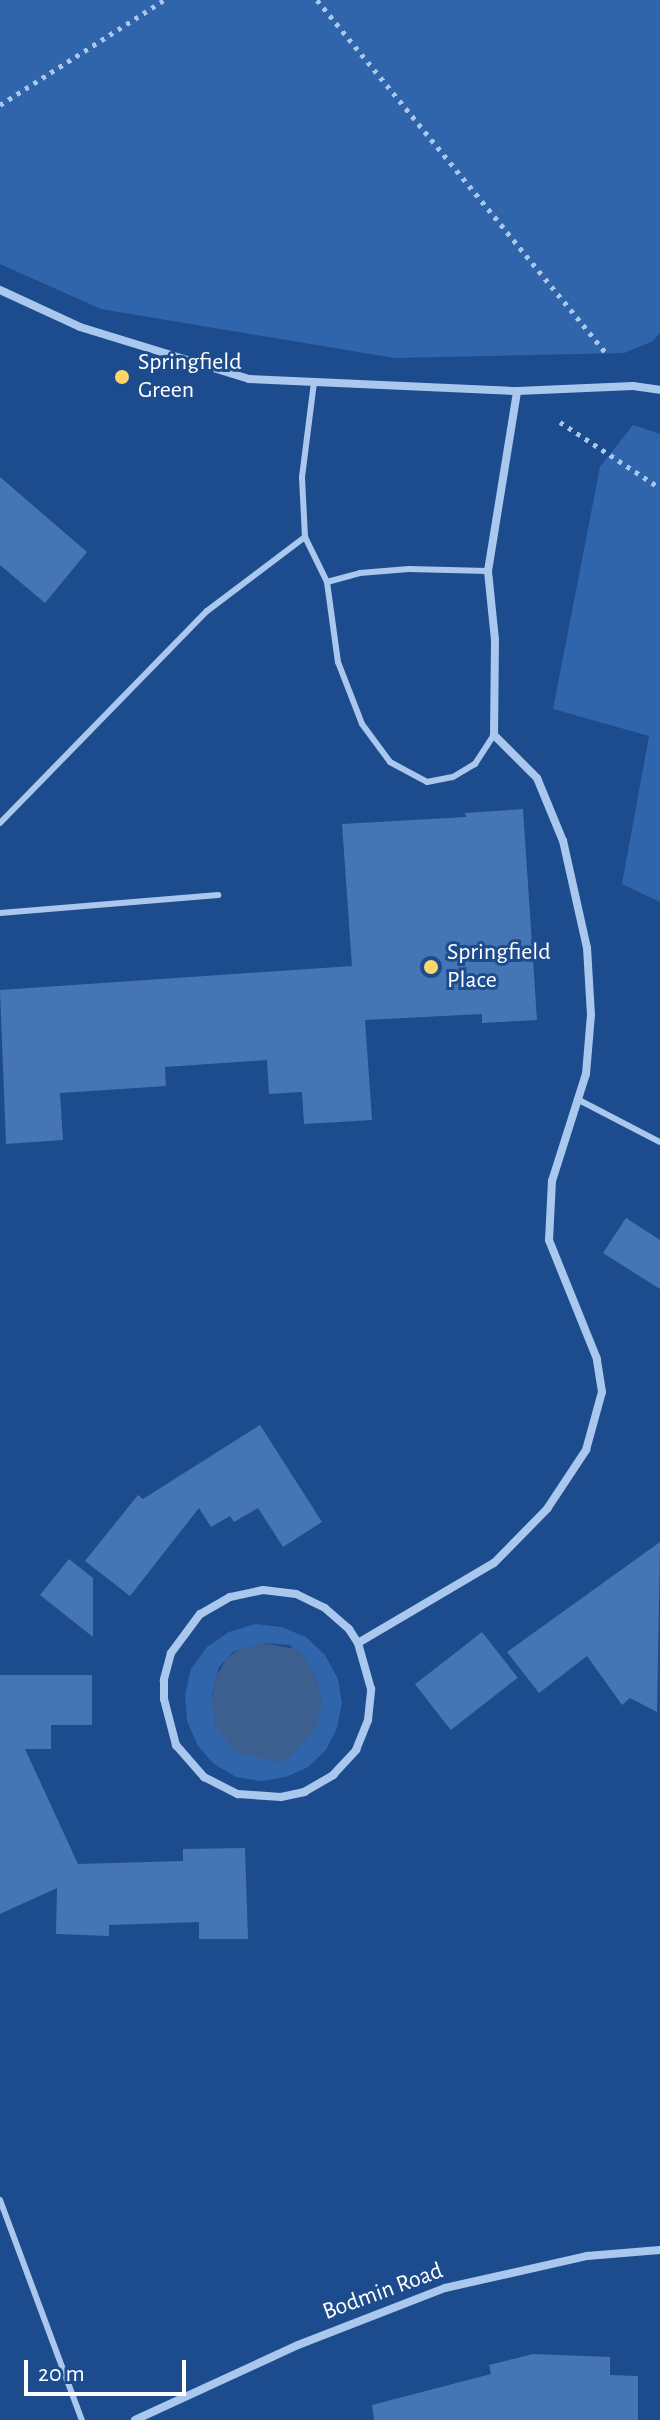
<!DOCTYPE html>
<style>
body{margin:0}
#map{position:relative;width:660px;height:2420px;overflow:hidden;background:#1d4c8e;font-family:"Alegreya Sans",sans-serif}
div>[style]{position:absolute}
.green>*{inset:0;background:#3065ab}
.water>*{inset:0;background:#3d5f8f}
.building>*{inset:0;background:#4575b5;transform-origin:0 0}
.path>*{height:5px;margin-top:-2.5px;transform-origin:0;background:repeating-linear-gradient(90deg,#aac7ed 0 4px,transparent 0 10px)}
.lane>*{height:6px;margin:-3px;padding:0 3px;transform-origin:3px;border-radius:3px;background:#aac7ed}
.street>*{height:8px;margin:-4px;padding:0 4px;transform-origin:4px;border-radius:4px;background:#aac7ed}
.dots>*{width:22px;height:22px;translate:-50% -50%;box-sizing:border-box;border:4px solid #1d4c8e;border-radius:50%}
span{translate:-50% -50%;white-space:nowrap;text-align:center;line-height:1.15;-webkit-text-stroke:6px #1d4c8e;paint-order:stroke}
.poi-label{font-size:24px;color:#fff}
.left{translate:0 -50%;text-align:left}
.street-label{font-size:24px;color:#fff}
.scale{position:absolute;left:24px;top:2360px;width:162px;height:36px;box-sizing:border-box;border:4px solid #fff;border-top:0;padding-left:10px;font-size:24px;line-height:28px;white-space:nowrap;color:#fff;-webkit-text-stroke:6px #1d4c8e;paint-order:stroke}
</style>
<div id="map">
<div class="green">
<div style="clip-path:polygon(0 0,660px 0,660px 333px,653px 341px,624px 353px,394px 358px,101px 309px,0 264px)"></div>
<div style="clip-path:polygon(633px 425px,660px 434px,660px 902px,622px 884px,649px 736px,553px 709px,600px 467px)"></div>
<div style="clip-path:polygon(evenodd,255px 1624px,281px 1627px,306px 1637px,325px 1655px,338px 1679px,342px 1703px,337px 1728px,326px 1750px,308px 1767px,286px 1777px,261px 1781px,236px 1777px,214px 1764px,198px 1746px,187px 1721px,185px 1695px,191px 1669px,207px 1647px,229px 1632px,255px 1624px,263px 1643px,290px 1645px,314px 1673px,322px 1698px,216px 1726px,212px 1695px,219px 1667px,233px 1652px,263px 1643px)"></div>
</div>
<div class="water">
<div style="clip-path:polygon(263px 1643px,300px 1650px,314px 1673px,322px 1698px,317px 1727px,289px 1758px,276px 1762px,234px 1751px,216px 1726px,212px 1701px,215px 1679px,227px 1658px,240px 1649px)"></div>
</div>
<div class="building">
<div style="clip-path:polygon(0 477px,87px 552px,45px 603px,0 565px)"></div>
<div style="clip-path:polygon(523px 809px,537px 1020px,482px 1023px,482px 1014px,365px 1020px,372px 1120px,304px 1124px,302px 1092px,269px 1094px,267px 1060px,165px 1067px,166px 1086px,60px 1093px,63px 1140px,6px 1144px,0 990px,352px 966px,342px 824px,466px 817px,465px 813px)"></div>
<div style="clip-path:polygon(626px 1218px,660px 1240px,660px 1289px,603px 1253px)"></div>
<div style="clip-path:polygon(260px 1425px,322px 1522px,283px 1547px,258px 1508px,234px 1522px,230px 1516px,211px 1527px,199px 1508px,130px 1596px,85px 1561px,138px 1495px,143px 1499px)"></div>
<div style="clip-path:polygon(660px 1542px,657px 1712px,630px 1698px,622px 1705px,587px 1656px,539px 1693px,507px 1652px)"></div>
<div style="clip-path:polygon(69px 1559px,93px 1578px,93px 1637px,40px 1595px)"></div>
<div style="left:482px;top:1632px;width:58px;height:85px;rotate:52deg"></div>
<div style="clip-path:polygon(0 1675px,92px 1675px,92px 1725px,51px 1725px,51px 1749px,25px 1749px,78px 1864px,183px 1861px,183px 1849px,245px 1848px,248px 1939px,199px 1939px,199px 1922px,109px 1925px,109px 1936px,56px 1934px,57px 1888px,0 1914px)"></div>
<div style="clip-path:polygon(533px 2354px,610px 2357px,610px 2375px,638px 2376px,638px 2420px,374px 2420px,372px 2405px,491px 2374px,489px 2365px)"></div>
</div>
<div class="path">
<div style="left:317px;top:0;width:459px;rotate:50.7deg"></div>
<div style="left:0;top:105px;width:195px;rotate:-32.6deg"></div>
<div style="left:560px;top:422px;width:120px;rotate:33.4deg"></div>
</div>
<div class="lane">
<div style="left:305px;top:537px;width:50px;rotate:63.9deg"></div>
<div style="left:327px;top:582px;width:81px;rotate:82.2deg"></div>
<div style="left:338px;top:662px;width:66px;rotate:68.8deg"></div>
<div style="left:362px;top:724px;width:47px;rotate:53.6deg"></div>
<div style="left:390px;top:762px;width:42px;rotate:28.4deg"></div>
<div style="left:427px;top:782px;width:26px;rotate:-11deg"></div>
<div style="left:453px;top:777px;width:26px;rotate:-31deg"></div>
<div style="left:475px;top:764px;width:35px;rotate:-57deg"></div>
<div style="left:327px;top:582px;width:34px;rotate:-15deg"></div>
<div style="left:360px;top:573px;width:49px;rotate:-4.7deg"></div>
<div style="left:409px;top:569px;width:79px;rotate:1.5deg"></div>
<div style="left:0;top:823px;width:296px;rotate:-45.7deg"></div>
<div style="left:207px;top:611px;width:123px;rotate:-37.1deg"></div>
<div style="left:305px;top:537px;width:60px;rotate:-92.9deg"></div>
<div style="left:302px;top:477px;width:96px;rotate:-82.8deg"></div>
<div style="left:0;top:913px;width:219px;rotate:-4.7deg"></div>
<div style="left:577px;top:1099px;width:93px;rotate:27.4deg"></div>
<div style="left:0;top:2200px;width:235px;rotate:69.6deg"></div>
</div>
<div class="street">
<div style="left:0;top:290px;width:88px;rotate:24.8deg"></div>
<div style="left:80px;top:327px;width:177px;rotate:17.1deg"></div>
<div style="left:249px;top:379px;width:268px;rotate:2.6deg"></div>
<div style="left:517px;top:391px;width:116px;rotate:-2.5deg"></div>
<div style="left:633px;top:386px;width:27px;rotate:8deg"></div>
<div style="left:358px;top:1643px;width:17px;rotate:-123deg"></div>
<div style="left:349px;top:1629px;width:32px;rotate:-139deg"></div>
<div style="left:325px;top:1608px;width:32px;rotate:-154deg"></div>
<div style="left:296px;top:1594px;width:33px;rotate:-173deg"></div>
<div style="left:263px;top:1590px;width:34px;rotate:168deg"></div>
<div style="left:230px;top:1597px;width:34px;rotate:150deg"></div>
<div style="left:200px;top:1614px;width:49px;rotate:126.6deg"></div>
<div style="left:171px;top:1653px;width:28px;rotate:105deg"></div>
<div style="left:164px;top:1680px;width:19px;rotate:90deg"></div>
<div style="left:164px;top:1699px;width:48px;rotate:75.4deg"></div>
<div style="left:176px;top:1745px;width:43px;rotate:48.8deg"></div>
<div style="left:204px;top:1777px;width:38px;rotate:27deg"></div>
<div style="left:238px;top:1794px;width:43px;rotate:4deg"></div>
<div style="left:281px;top:1797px;width:24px;rotate:-12deg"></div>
<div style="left:304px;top:1792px;width:34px;rotate:-30deg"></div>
<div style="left:333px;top:1775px;width:34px;rotate:-47deg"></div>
<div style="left:356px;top:1750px;width:32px;rotate:-68deg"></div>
<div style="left:368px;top:1720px;width:31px;rotate:-84deg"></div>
<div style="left:371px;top:1689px;width:48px;rotate:-105.8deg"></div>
<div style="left:358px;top:1643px;width:158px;rotate:-30.5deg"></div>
<div style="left:494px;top:1563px;width:76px;rotate:-45.5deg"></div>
<div style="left:547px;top:1509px;width:71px;rotate:-56.5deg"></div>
<div style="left:586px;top:1450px;width:60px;rotate:-74.6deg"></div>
<div style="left:602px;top:1392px;width:33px;rotate:-99deg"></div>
<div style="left:597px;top:1359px;width:128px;rotate:-112deg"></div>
<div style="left:549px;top:1240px;width:59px;rotate:-87.1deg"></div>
<div style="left:552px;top:1181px;width:112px;rotate:-72.4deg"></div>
<div style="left:586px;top:1074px;width:59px;rotate:-85.2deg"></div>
<div style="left:591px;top:1015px;width:67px;rotate:-93.4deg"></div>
<div style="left:587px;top:948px;width:110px;rotate:-102.6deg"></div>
<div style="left:563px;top:841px;width:68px;rotate:-112.4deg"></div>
<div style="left:537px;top:778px;width:61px;rotate:-135deg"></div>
<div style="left:494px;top:735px;width:95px;rotate:-89.4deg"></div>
<div style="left:495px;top:640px;width:69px;rotate:-95.8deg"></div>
<div style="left:488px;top:571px;width:182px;rotate:-80.8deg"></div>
<div style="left:135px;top:2420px;width:179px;rotate:-24.7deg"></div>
<div style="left:298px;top:2345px;width:158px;rotate:-21.2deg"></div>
<div style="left:445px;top:2288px;width:146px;rotate:-12.7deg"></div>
<div style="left:587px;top:2256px;width:73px;rotate:-4.7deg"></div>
</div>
<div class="dots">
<div style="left:122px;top:377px;background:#fdd569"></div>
<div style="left:431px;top:967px;background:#fdd569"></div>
</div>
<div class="poi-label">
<span class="left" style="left:138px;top:377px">Springfield<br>Green</span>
<span class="left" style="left:447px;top:967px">Springfield<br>Place</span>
</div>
<div class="street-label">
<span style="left:383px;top:2292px;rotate:-20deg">Bodmin Road</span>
</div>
<div class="scale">20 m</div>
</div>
